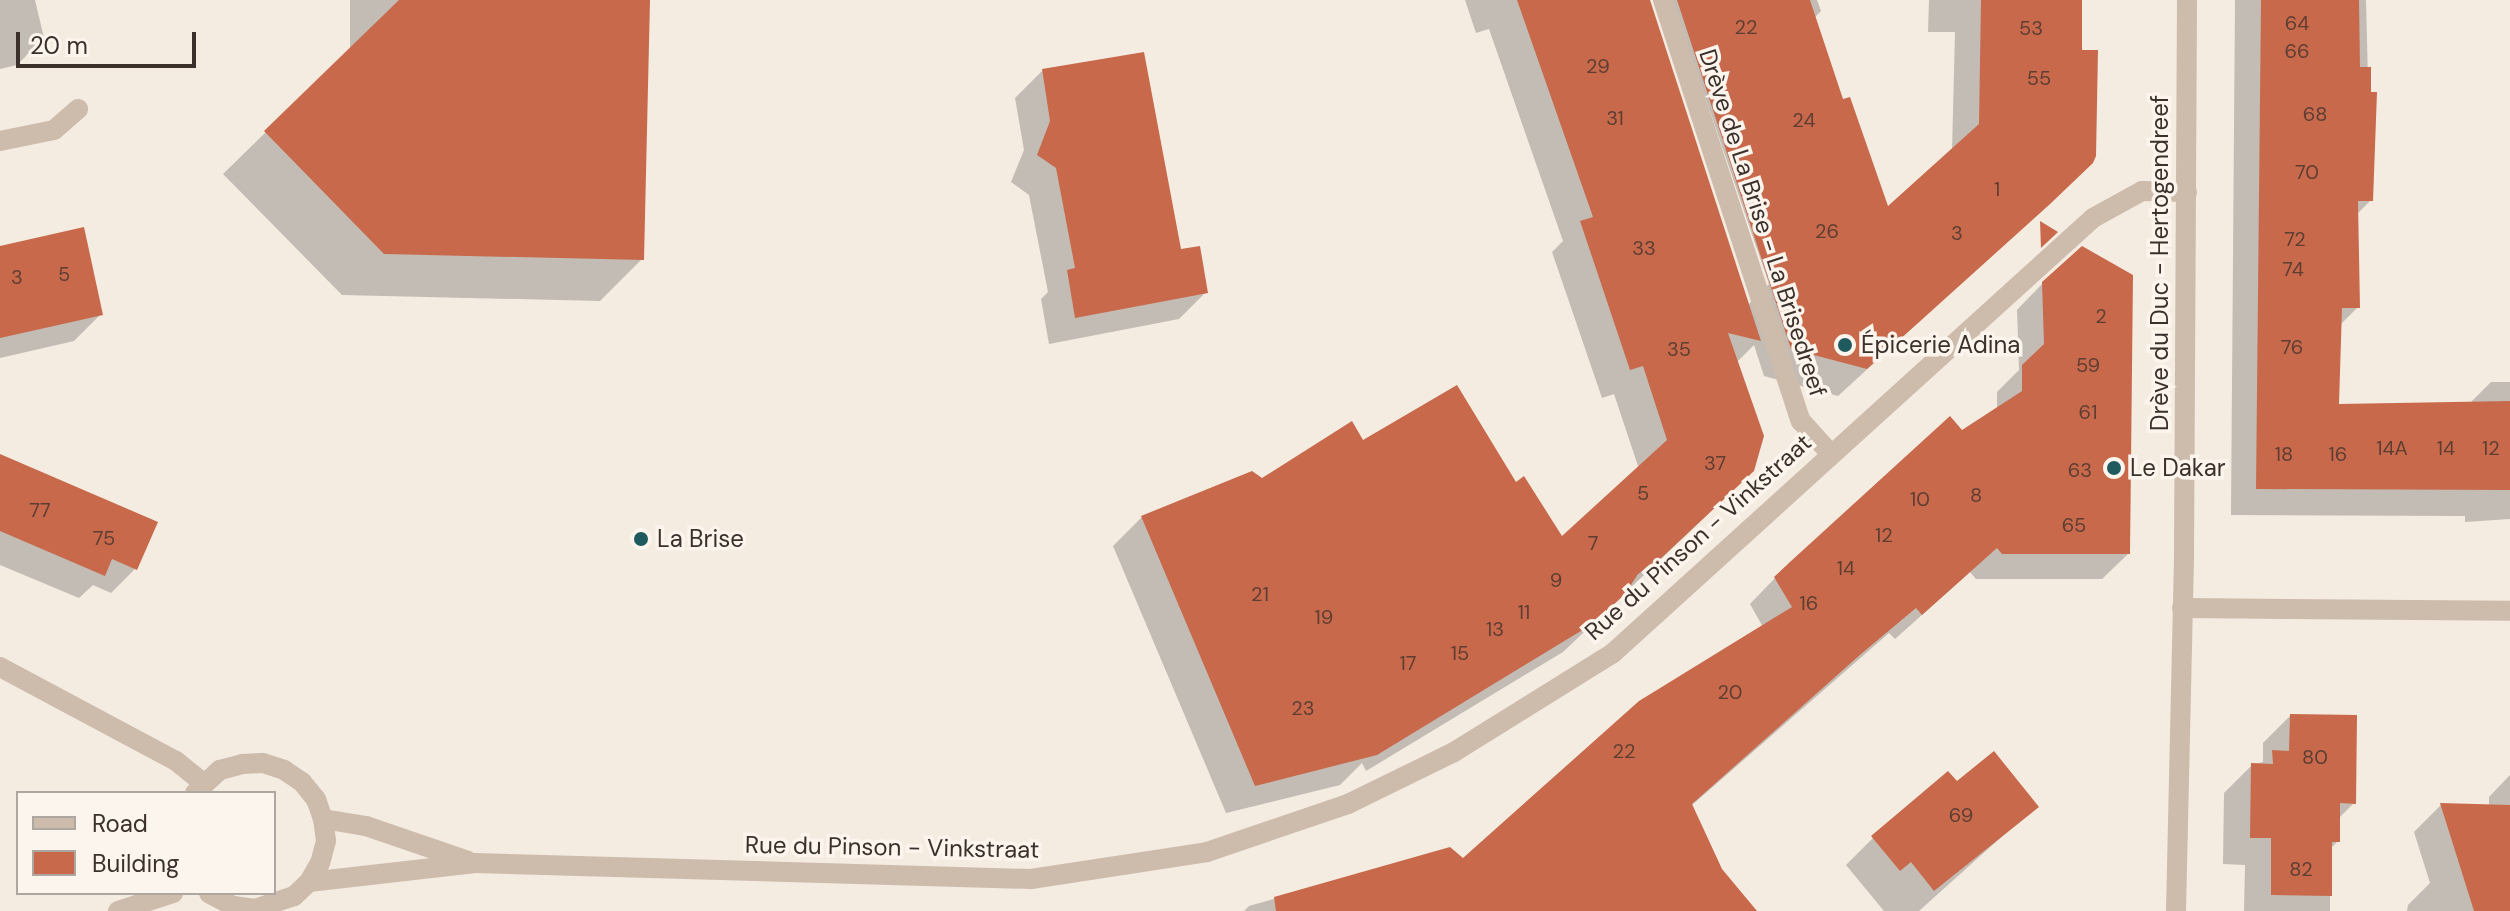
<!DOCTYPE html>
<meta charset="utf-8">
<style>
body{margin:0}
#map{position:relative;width:2510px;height:911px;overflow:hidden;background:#f4ebe1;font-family:"DM Sans",sans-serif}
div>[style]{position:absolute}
.shadow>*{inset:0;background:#0003}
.building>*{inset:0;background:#c8694b}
.street>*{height:20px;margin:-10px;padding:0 10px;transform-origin:10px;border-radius:10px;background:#cdbbac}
.dots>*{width:22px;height:22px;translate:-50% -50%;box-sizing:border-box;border:4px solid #fbf5ee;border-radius:50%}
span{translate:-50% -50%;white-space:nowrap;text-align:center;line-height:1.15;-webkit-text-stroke:7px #fbf5ee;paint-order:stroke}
.number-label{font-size:20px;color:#5e3e33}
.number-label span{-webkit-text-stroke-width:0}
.street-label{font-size:24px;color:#3b302b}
.poi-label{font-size:24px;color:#3b302b}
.left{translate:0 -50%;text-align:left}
.legend{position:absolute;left:16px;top:791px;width:260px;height:104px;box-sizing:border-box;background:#fbf5ee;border:2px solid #aea6a0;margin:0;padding:10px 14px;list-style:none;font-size:24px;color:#3b302b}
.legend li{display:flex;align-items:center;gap:16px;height:40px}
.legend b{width:40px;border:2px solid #aea6a0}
.scale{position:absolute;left:16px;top:32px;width:180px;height:36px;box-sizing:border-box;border:4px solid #3b302b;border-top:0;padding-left:10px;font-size:24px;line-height:28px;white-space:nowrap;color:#3b302b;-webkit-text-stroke:6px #fbf5ee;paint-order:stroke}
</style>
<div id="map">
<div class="shadow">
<div style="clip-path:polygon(0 0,35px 0,44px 38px,17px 65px,0 69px)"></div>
<div style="clip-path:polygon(350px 0,648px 0,642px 259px,600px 301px,342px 295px,223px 174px,350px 50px)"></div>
<div style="clip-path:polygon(1465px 0,1612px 0,1747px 306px,1769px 284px,1672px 0,1817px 0,1821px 11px,1814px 18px,1841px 101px,1887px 210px,1952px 150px,1955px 32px,1928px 32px,1929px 0,2080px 0,2063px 190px,1838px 396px,1764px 376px,1754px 345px,1736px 363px,1723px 500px,1563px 652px,1366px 771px,1362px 763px,1340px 785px,1226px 813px,1113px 546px,1142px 517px,1262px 481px,1362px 443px,1515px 484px,1562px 540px,1639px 469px,1614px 394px,1602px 398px,1552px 252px,1563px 241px,1489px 29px,1476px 33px)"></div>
<div style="clip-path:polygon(2235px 0,2366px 0,2371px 200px,2356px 215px,2358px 307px,2339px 326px,2337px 406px,2469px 404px,2491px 382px,2510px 382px,2510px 519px,2465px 522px,2465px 516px,2231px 515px)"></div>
<div style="clip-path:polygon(1042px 71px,1206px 292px,1179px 319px,1049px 344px,1041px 299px,1048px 292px,1029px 195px,1011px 182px,1024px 150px,1015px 98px)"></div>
<div style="clip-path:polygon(0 248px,101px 314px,74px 341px,0 358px)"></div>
<div style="clip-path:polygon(2043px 283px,2128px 554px,2102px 579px,1976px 579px,1970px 572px,1895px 639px,1889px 633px,1691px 806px,1720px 911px,1442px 911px,1763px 627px,1750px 604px,1775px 578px,1962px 432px,1997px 410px,1997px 392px,2019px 370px,2017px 310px)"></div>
<div style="clip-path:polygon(0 457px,135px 569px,111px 593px,93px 585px,79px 598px,0 565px)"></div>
<div style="clip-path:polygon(2290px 716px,2354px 803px,2338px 819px,2338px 841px,2330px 849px,2330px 911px,2244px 911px,2245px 865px,2223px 864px,2224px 793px,2252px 765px,2263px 762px,2263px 743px)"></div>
<div style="clip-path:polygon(2510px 775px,2510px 911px,2407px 911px,2408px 905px,2430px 883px,2414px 832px,2441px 805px,2489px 806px,2489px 797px)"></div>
<div style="clip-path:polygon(1957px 784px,2036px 806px,1919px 911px,1884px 911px,1846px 865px,1873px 838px)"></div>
<div style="clip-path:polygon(1394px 865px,1405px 911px,1244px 911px,1249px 906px)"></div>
</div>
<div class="building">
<div style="clip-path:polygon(399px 0,650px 0,644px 260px,384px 254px,264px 131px)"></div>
<div style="clip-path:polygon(1517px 0,1650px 0,1761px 341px,1728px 333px,1764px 436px,1754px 471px,1657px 562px,1638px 574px,1625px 594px,1594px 623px,1377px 755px,1255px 786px,1141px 516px,1252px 471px,1262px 478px,1352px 421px,1363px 440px,1457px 385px,1516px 482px,1524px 476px,1562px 536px,1667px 440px,1643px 366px,1630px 370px,1580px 221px,1593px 217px)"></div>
<div style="clip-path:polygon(1677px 0,1810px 0,1843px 99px,1850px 97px,1888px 206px,1979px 124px,1981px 0,2082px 0,2082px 50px,2098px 50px,2096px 156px,2093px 163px,2049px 205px,1867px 369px,1791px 349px)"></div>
<div style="clip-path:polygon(2261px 0,2359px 0,2360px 67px,2371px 67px,2371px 92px,2377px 92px,2373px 201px,2358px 201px,2360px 308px,2342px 308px,2339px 404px,2510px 401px,2510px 490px,2256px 489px)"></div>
<div style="clip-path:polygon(1144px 52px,1181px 249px,1200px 246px,1208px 293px,1075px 318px,1067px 270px,1075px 268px,1056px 168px,1037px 155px,1050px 121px,1042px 69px)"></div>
<div style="clip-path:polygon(2040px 221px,2058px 232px,2041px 248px)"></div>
<div style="clip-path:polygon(84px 227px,103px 315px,0 338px,0 246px)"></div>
<div style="clip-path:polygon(2082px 246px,2133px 275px,2130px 554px,2002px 554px,1997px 548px,1922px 615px,1916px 608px,1861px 654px,1692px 804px,1722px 869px,1757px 911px,1276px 911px,1274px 897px,1450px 847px,1463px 858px,1639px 701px,1792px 607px,1774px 577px,1790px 562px,1950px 416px,1962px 430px,2022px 391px,2022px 365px,2044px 344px,2042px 282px)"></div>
<div style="clip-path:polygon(0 454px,158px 522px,137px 570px,112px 559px,105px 576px,0 531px)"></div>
<div style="clip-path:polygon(2290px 714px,2357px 715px,2356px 804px,2340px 803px,2340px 842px,2332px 842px,2332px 896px,2271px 895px,2271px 838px,2250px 838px,2251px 763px,2273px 764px,2272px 750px,2289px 751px)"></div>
<div style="clip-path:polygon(1994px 751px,2039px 807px,1934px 891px,1911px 862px,1900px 871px,1871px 836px,1948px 771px,1957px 781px)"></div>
<div style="clip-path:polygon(2440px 803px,2510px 805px,2510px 911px,2474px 911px)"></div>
</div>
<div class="street">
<div style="left:1663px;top:0;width:443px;rotate:71.9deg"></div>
<div style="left:1801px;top:421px;width:43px;rotate:47.8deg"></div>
<div style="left:0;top:141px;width:55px;rotate:-11.5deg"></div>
<div style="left:54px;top:130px;width:32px;rotate:-41deg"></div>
<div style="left:2182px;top:608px;width:328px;rotate:0.5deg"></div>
<div style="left:0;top:667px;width:200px;rotate:28.1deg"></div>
<div style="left:176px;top:761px;width:35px;rotate:39deg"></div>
<div style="left:195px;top:793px;width:34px;rotate:-43deg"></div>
<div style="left:220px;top:770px;width:23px;rotate:-15deg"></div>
<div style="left:242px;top:764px;width:21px;rotate:-3deg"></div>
<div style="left:263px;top:763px;width:22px;rotate:18deg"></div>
<div style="left:284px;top:770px;width:22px;rotate:34deg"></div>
<div style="left:302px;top:782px;width:22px;rotate:51deg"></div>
<div style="left:316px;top:799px;width:21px;rotate:71deg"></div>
<div style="left:323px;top:819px;width:22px;rotate:82deg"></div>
<div style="left:326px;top:841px;width:23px;rotate:105deg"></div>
<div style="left:320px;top:863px;width:22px;rotate:120deg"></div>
<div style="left:309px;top:882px;width:21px;rotate:137deg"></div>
<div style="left:294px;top:896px;width:41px;rotate:161.6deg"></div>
<div style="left:255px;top:909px;width:22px;rotate:-172deg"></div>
<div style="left:233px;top:906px;width:27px;rotate:-152deg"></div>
<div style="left:323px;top:819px;width:44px;rotate:9.2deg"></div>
<div style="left:366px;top:826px;width:108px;rotate:18.9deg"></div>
<div style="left:309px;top:882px;width:167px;rotate:-6.5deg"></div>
<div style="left:475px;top:863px;width:556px;rotate:1.65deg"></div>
<div style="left:1031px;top:879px;width:178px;rotate:-8.7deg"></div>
<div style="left:1207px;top:852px;width:149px;rotate:-18.8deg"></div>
<div style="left:1348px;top:804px;width:118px;rotate:-26.1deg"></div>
<div style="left:1454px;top:752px;width:187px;rotate:-31.9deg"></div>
<div style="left:1613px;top:653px;width:648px;rotate:-42.18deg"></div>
<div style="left:2093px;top:218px;width:56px;rotate:-28.9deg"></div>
<div style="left:2142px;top:191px;width:45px;rotate:1.3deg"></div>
<div style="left:118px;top:911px;width:58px;rotate:-18.1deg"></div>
<div style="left:2176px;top:911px;width:357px;rotate:-88.7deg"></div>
<div style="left:2184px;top:554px;width:554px;rotate:-89.69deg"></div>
</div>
<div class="dots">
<div style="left:1845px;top:345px;background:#1f5a5e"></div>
<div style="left:2114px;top:468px;background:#1f5a5e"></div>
<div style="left:641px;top:539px;background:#1f5a5e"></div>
</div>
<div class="number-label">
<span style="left:2297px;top:23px">64</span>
<span style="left:1746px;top:27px">22</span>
<span style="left:2031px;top:28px">53</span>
<span style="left:2297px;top:51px">66</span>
<span style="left:1598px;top:66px">29</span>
<span style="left:2039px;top:78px">55</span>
<span style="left:2315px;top:114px">68</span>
<span style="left:1615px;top:118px">31</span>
<span style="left:1804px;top:120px">24</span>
<span style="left:2307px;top:172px">70</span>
<span style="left:1997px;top:189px">1</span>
<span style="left:1827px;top:231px">26</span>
<span style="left:1957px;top:233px">3</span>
<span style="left:2295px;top:239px">72</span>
<span style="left:1644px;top:248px">33</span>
<span style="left:2293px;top:269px">74</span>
<span style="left:64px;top:274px">5</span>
<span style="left:17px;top:277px">3</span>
<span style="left:2101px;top:316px">2</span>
<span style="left:2292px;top:347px">76</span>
<span style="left:1679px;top:349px">35</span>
<span style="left:2088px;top:365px">59</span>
<span style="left:2088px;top:412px">61</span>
<span style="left:2392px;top:448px">14A</span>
<span style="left:2446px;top:448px">14</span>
<span style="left:2491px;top:448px">12</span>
<span style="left:2284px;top:454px">18</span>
<span style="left:2338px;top:454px">16</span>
<span style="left:1715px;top:463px">37</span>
<span style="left:2080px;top:470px">63</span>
<span style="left:1643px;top:493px">5</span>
<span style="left:1976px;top:495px">8</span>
<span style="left:1920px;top:499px">10</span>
<span style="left:40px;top:510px">77</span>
<span style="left:2074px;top:525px">65</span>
<span style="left:1884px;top:535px">12</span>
<span style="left:104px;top:538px">75</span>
<span style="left:1593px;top:543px">7</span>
<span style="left:1846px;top:568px">14</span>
<span style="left:1556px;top:580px">9</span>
<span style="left:1260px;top:594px">21</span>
<span style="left:1809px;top:603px">16</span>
<span style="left:1524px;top:612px">11</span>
<span style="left:1324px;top:617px">19</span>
<span style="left:1495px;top:629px">13</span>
<span style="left:1460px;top:653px">15</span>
<span style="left:1408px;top:663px">17</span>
<span style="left:1730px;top:692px">20</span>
<span style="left:1303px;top:708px">23</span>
<span style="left:1624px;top:751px">22</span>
<span style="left:2315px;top:757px">80</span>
<span style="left:1961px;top:815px">69</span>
<span style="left:2301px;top:869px">82</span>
</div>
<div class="street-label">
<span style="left:1763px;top:223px;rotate:72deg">Drève de La Brise - La Brisedreef</span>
<span style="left:2160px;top:263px;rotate:-90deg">Drève du Duc - Hertogendreef</span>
<span style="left:1698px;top:537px;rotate:-42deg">Rue du Pinson - Vinkstraat</span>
<span style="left:892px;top:847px;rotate:1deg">Rue du Pinson - Vinkstraat</span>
</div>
<div class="poi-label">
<span class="left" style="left:1861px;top:345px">Épicerie Adina</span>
<span class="left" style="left:2130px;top:468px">Le Dakar</span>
<span class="left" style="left:657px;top:539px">La Brise</span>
</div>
<ul class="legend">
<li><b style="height:10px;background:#cdbbac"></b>Road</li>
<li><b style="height:22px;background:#c8694b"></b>Building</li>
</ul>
<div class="scale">20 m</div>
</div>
